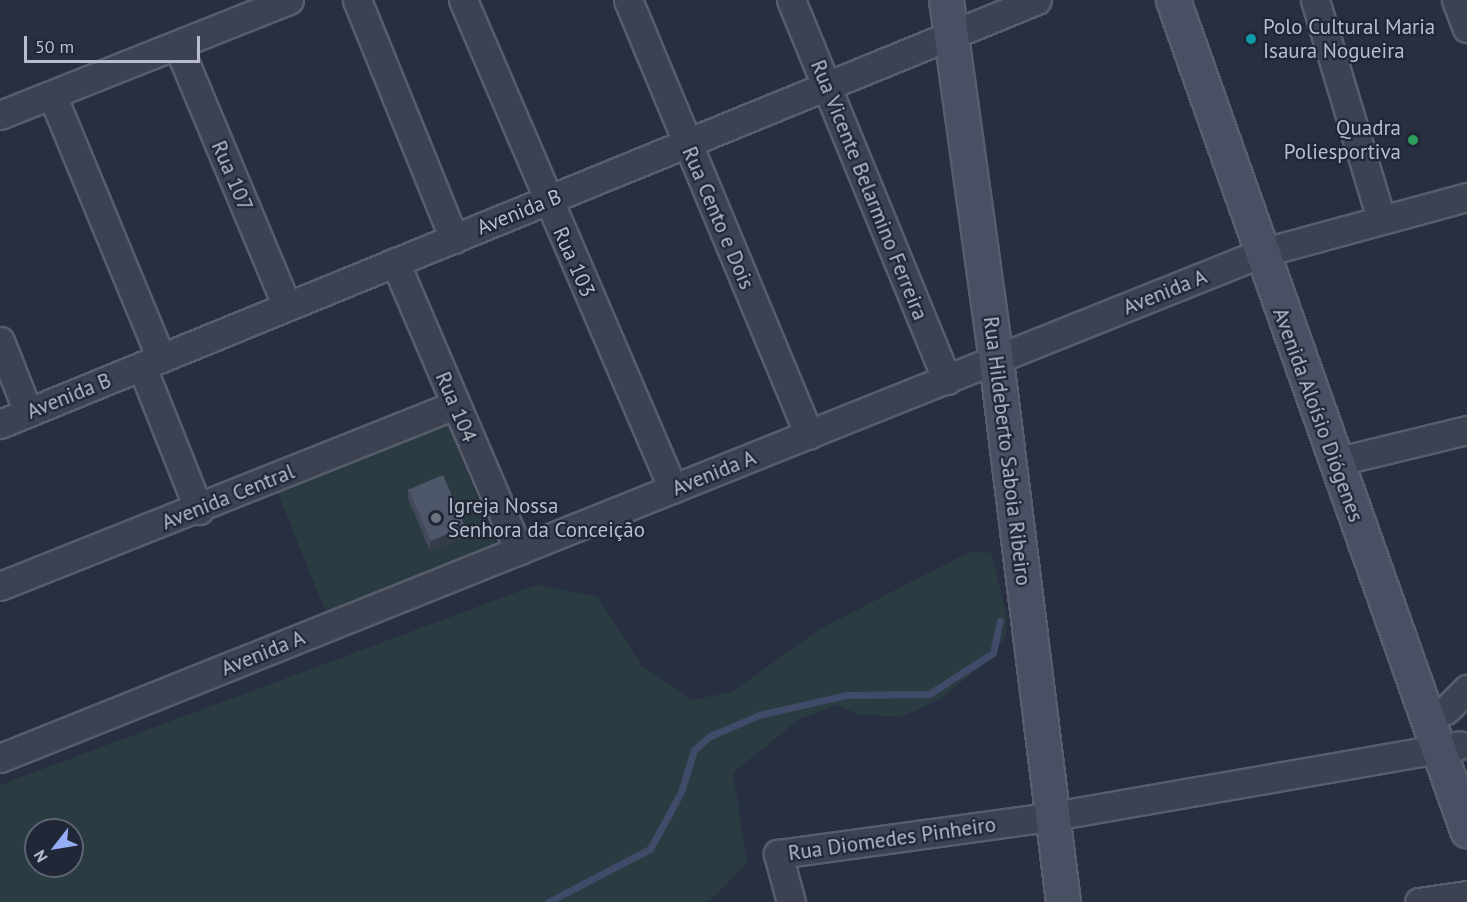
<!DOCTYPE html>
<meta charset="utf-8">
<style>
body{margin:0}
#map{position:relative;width:1467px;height:902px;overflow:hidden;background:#282f41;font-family:"PT Sans",sans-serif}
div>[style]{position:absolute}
.green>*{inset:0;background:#2a3c42;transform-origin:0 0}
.stream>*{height:7px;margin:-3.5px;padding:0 3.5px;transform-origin:3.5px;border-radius:3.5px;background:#3f4b69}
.roads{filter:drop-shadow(2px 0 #575d6b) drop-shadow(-2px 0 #575d6b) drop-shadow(0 2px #575d6b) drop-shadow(0 -2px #575d6b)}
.street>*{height:27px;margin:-13.5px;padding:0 13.5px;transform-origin:13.5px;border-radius:13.5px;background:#3c4251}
.secondary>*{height:33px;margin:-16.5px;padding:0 16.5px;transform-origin:16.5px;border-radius:16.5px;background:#4a5064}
.wall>*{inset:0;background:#434a5b}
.shaded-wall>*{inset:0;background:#373c4a}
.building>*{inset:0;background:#4e566a;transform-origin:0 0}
.dots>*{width:16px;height:16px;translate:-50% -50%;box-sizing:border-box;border:3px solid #202736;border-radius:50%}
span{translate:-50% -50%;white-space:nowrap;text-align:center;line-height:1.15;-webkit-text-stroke:4.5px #202736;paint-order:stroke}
.poi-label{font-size:21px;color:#b9bdcb}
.left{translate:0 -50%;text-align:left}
.right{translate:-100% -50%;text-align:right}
.street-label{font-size:21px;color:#b9bdcb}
.north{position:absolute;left:24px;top:818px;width:60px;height:60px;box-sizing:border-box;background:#202736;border:2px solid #5d6372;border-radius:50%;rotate:239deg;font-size:16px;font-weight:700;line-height:24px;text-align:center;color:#b9bdcb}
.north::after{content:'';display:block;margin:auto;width:21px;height:27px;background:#95adf4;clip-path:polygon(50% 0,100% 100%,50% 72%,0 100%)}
.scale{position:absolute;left:24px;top:36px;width:176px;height:27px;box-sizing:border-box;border:3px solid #b9bdcb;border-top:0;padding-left:8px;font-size:18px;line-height:21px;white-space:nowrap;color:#b9bdcb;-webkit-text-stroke:4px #202736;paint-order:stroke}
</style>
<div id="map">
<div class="green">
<div style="left:446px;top:421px;width:133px;height:183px;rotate:68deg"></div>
<div style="clip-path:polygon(evenodd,971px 551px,991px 553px,1007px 616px,1006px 636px,989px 659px,940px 699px,901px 717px,857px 714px,837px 705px,798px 720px,733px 773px,747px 862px,709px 902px,0 902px,0 785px,536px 585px,597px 596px,642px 666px,692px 700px,732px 692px,820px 629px,971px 551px,36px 830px,72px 830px,72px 866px,36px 866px,36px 830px)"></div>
</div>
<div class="stream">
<div style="left:548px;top:902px;width:115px;rotate:-27.5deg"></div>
<div style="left:650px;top:849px;width:65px;rotate:-61.5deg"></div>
<div style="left:681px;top:792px;width:44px;rotate:-72.8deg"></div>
<div style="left:694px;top:750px;width:21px;rotate:-41deg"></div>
<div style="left:710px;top:736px;width:53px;rotate:-23.2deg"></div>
<div style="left:759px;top:715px;width:89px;rotate:-12.9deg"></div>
<div style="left:846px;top:695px;width:83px;rotate:-0.7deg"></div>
<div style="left:929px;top:694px;width:76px;rotate:-32.6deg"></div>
<div style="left:993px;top:653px;width:33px;rotate:-78deg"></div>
</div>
<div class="roads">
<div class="street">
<div style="left:357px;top:0;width:258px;rotate:67.9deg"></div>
<div style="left:463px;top:0;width:532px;rotate:66.76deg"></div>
<div style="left:628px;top:0;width:471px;rotate:67.4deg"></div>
<div style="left:791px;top:0;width:411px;rotate:67.7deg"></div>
<div style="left:1315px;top:0;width:228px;rotate:73.2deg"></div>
<div style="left:1456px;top:0;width:30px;rotate:69deg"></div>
<div style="left:178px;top:46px;width:282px;rotate:67.3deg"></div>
<div style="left:52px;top:95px;width:285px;rotate:67.5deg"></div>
<div style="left:0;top:115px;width:311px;rotate:-21.7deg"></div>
<div style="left:395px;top:262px;width:314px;rotate:66.8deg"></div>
<div style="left:0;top:341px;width:76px;rotate:68.5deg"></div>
<div style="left:142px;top:367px;width:154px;rotate:68.3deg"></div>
<div style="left:0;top:424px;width:1120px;rotate:-22.24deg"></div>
<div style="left:1335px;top:462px;width:136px;rotate:-13.6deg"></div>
<div style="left:0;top:586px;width:490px;rotate:-21.7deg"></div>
<div style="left:1446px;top:710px;width:30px;rotate:-45deg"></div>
<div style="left:0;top:758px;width:1358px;rotate:-21.82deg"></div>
<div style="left:1261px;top:253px;width:213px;rotate:-15.2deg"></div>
<div style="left:791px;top:902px;width:50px;rotate:-105.2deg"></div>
<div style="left:778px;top:854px;width:279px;rotate:-7.8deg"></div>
<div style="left:1054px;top:816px;width:411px;rotate:-9.9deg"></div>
<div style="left:1419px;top:902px;width:49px;rotate:-8.3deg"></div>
</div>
<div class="secondary">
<div style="left:946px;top:0;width:363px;rotate:82.1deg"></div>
<div style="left:996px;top:360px;width:546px;rotate:82.95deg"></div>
<div style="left:1173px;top:0;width:881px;rotate:70.49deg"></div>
</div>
</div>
<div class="wall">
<div style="clip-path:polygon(408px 488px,465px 537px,430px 551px,408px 498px)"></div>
</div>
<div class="shaded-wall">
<div style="clip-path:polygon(465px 527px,465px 537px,430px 551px,430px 540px)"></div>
</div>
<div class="building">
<div style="left:443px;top:475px;width:56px;height:37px;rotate:67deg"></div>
</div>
<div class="dots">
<div style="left:1251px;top:39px;background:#0f9aa8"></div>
<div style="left:1413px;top:140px;background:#2e9e5b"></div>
<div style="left:436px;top:518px;background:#6b7280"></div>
</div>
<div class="poi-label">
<span class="left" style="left:1263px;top:39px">Polo Cultural Maria<br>Isaura Nogueira</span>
<span class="right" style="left:1401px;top:140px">Quadra<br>Poliesportiva</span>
<span class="left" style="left:448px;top:518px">Igreja Nossa<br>Senhora da Conceição</span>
</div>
<div class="street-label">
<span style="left:232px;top:176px;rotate:67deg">Rua 107</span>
<span style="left:869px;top:190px;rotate:68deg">Rua Vicente Belarmino Ferreira</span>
<span style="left:519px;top:212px;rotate:-22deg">Avenida B</span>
<span style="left:718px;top:218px;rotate:67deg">Rua Cento e Dois</span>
<span style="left:574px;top:262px;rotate:66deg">Rua 103</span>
<span style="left:1165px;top:292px;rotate:-22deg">Avenida A</span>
<span style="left:69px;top:396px;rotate:-22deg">Avenida B</span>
<span style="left:456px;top:407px;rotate:67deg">Rua 104</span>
<span style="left:1318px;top:415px;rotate:70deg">Avenida Aloísio Diógenes</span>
<span style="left:1007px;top:451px;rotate:83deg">Rua Hildeberto Saboia Ribeiro</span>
<span style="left:714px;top:473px;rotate:-22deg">Avenida A</span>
<span style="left:228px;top:497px;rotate:-22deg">Avenida Central</span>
<span style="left:263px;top:653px;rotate:-22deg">Avenida A</span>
<span style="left:892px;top:839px;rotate:-8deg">Rua Diomedes Pinheiro</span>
</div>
<div class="north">N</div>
<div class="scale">50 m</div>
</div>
